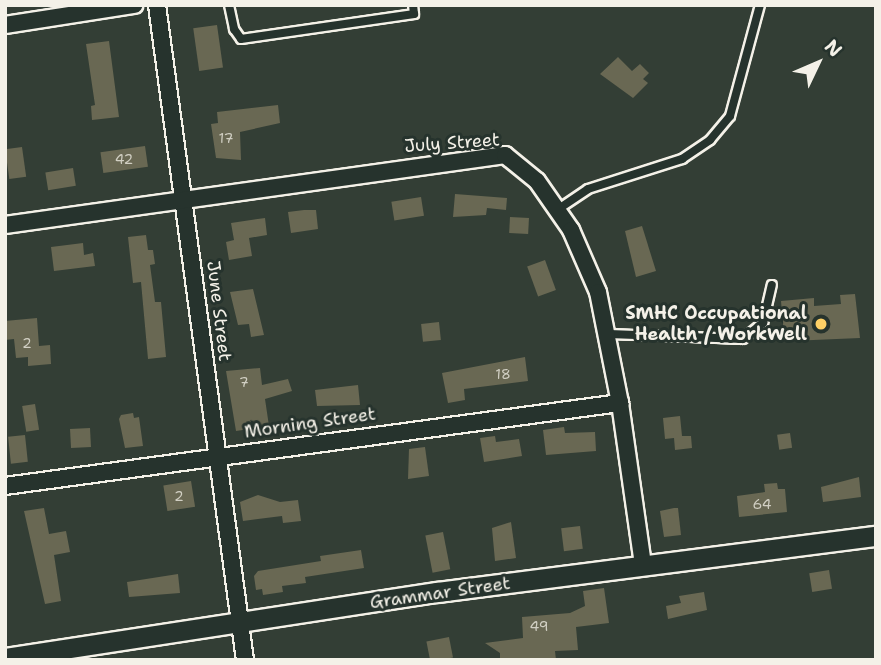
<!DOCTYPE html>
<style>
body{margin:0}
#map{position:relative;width:881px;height:665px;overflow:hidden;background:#333e35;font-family:"Shantell Sans",sans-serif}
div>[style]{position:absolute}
.building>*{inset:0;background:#696853;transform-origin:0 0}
.roads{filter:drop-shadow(2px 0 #f4f1e8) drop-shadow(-2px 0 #f4f1e8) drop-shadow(0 2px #f4f1e8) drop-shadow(0 -2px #f4f1e8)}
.service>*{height:8px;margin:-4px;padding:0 4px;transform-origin:4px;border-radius:4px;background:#26332d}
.minor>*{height:16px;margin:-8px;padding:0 8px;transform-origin:8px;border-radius:8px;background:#26332d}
.tertiary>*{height:19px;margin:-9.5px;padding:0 9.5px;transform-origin:9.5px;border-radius:9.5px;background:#26332d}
.dots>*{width:19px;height:19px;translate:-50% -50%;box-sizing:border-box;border:4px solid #26332d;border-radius:50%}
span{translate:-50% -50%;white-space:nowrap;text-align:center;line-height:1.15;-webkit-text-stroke:6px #26332d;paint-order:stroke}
.number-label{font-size:14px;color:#d1cfc3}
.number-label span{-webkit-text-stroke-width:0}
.street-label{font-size:18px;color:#f4f1e8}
.poi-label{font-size:18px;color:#f4f1e8;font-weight:700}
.right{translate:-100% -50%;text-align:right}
.frame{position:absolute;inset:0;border:7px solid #f4f1e8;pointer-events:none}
.north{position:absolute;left:783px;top:28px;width:70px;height:70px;-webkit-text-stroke:5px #26332d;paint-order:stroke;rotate:46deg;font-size:19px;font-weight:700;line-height:28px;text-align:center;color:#f4f1e8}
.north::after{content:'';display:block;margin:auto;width:24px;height:32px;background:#f4f1e8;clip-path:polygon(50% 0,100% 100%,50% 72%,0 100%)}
</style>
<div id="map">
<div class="building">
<div style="left:217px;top:25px;width:43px;height:24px;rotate:82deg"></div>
<div style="clip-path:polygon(109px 41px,119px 117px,92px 120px,91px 106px,95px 105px,86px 44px)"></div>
<div style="clip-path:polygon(618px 57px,632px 71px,640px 64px,649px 73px,643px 79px,648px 83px,633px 98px,600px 74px)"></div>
<div style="clip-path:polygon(278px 105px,280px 123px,240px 132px,241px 160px,216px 158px,211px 124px,218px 123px,217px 112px)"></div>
<div style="left:145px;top:146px;width:21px;height:45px;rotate:82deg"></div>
<div style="left:22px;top:147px;width:30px;height:17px;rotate:82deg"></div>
<div style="left:73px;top:168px;width:18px;height:28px;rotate:81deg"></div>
<div style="clip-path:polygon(455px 194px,507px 198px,506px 210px,487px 208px,486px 215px,453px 217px)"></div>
<div style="left:421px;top:197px;width:19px;height:30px;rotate:81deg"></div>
<div style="clip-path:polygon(304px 210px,316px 210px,318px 229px,291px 233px,288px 212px)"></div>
<div style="left:510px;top:217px;width:19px;height:16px;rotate:3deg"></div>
<div style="clip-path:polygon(265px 218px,267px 235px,249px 238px,252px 256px,229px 260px,226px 242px,234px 240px,231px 223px)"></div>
<div style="clip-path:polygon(642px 226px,656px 271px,636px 277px,625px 231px)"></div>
<div style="clip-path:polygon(146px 235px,148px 250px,153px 250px,155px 264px,150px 265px,155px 302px,161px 302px,166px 357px,148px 359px,141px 282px,133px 283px,128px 237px)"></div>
<div style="clip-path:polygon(83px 243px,84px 255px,93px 253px,95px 266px,54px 271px,51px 247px)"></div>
<div style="left:545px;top:260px;width:32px;height:19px;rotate:70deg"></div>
<div style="clip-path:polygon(253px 289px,264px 335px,251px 337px,249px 324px,238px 325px,230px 292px)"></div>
<div style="clip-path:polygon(855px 294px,860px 338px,790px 341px,790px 335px,784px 336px,781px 301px,814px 298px,814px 306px,841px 304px,840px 295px)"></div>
<div style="clip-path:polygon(37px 318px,39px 346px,50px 345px,51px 364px,28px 366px,28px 357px,16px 358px,14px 339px,5px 340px,5px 321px)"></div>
<div style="left:439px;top:322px;width:18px;height:18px;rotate:84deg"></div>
<div style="clip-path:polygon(525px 357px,528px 381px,464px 389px,465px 400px,448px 403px,442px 373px)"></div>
<div style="clip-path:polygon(260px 368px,262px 385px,288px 379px,292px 391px,265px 399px,269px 426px,236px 431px,226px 371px)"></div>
<div style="clip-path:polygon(358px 385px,360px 405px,317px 406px,315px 390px)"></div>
<div style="left:35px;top:404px;width:26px;height:13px;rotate:81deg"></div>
<div style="clip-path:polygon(133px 413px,134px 418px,139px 417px,143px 446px,125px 448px,119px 419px,121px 415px)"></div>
<div style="clip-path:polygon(680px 416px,682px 436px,691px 436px,692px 448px,675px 450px,674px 438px,665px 439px,663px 418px)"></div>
<div style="clip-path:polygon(564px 427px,565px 433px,595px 432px,596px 451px,546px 455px,543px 430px)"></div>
<div style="left:90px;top:428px;width:19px;height:20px;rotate:87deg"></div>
<div style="left:790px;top:433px;width:15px;height:13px;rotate:82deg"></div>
<div style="left:25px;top:435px;width:27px;height:17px;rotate:84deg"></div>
<div style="clip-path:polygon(495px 436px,496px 442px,519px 439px,522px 456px,484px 462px,480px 438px)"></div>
<div style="clip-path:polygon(425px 447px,429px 476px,408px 479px,409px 449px)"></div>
<div style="clip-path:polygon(859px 477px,861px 497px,823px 502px,821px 487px)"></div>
<div style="left:191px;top:481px;width:26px;height:28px;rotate:81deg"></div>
<div style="clip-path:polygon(777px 483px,778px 489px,785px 489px,787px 512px,739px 517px,737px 496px,765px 492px,764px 484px)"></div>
<div style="clip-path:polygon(258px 495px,280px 502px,298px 500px,301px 521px,283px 523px,282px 516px,243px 521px,240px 502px)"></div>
<div style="clip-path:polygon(44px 508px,49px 534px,66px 531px,70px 552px,54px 555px,61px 601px,45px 604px,24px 511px)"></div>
<div style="clip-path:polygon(674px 508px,678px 508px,681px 535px,664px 537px,660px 511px)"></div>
<div style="clip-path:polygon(511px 522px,516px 558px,495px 561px,492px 528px)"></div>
<div style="left:580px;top:526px;width:23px;height:19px;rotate:83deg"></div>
<div style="left:443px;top:532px;width:38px;height:18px;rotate:79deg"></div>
<div style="clip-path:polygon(361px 550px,364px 568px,305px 577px,306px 583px,282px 586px,283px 592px,263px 595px,262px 589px,256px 590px,254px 576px,258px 571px,321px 561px,320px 556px)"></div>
<div style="left:829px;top:570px;width:19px;height:20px;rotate:81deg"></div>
<div style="clip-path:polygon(178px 574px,180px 593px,129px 597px,127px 582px)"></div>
<div style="clip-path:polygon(604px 588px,609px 623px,576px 627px,578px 650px,555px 651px,556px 660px,500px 660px,500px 653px,485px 643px,523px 638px,522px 617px,570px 613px,585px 606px,583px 591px)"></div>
<div style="clip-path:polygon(704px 592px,707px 610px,668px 619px,666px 606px,681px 603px,679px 596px)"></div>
<div style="left:449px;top:637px;width:21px;height:23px;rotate:79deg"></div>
</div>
<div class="roads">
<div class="service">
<div style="left:229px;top:5px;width:25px;rotate:78deg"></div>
<div style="left:234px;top:29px;width:12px;rotate:55deg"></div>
<div style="left:241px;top:39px;width:175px;rotate:-8.2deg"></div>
<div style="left:414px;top:14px;width:9px;rotate:-96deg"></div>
<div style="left:557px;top:210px;width:37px;rotate:-34deg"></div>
<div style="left:588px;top:189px;width:99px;rotate:-17.7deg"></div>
<div style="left:682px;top:159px;width:34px;rotate:-34deg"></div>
<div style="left:710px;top:140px;width:31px;rotate:-50deg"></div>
<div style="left:730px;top:116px;width:115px;rotate:-74.9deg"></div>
<div style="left:609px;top:334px;width:134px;rotate:2.1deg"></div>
<div style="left:743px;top:339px;width:26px;rotate:-39deg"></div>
<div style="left:763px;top:323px;width:39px;rotate:-77deg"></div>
</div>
<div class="minor">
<div style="left:157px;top:5px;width:661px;rotate:82.35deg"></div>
<div style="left:5px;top:25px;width:131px;rotate:-8.8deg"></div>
<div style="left:5px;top:225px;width:505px;rotate:-7.97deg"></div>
<div style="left:505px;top:155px;width:41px;rotate:39.1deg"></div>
<div style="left:537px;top:181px;width:60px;rotate:55.2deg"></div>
<div style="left:571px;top:230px;width:68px;rotate:66.5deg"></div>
<div style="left:598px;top:292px;width:113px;rotate:78.8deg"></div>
<div style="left:620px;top:403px;width:163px;rotate:81.9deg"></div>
<div style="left:5px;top:486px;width:621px;rotate:-7.69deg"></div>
</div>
<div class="tertiary">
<div style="left:5px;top:658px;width:437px;rotate:-8.7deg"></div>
<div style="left:437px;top:592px;width:443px;rotate:-7.3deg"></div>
</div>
</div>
<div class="dots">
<div style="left:821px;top:324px;background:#ffd166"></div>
</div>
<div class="number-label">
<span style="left:226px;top:138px">17</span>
<span style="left:124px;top:159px">42</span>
<span style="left:27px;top:343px">2</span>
<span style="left:503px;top:374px">18</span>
<span style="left:244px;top:382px">7</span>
<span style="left:179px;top:496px">2</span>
<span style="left:762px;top:504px">64</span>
<span style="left:539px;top:626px">49</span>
</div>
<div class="street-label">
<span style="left:452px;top:143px;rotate:-4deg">July Street</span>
<span style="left:219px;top:311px;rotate:83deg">June Street</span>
<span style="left:310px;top:423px;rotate:-8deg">Morning Street</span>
<span style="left:440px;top:593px;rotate:-8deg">Grammar Street</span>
</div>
<div class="poi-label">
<span class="right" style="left:807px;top:324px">SMHC Occupational<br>Health / WorkWell</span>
</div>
<div class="frame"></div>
<div class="north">N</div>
</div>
